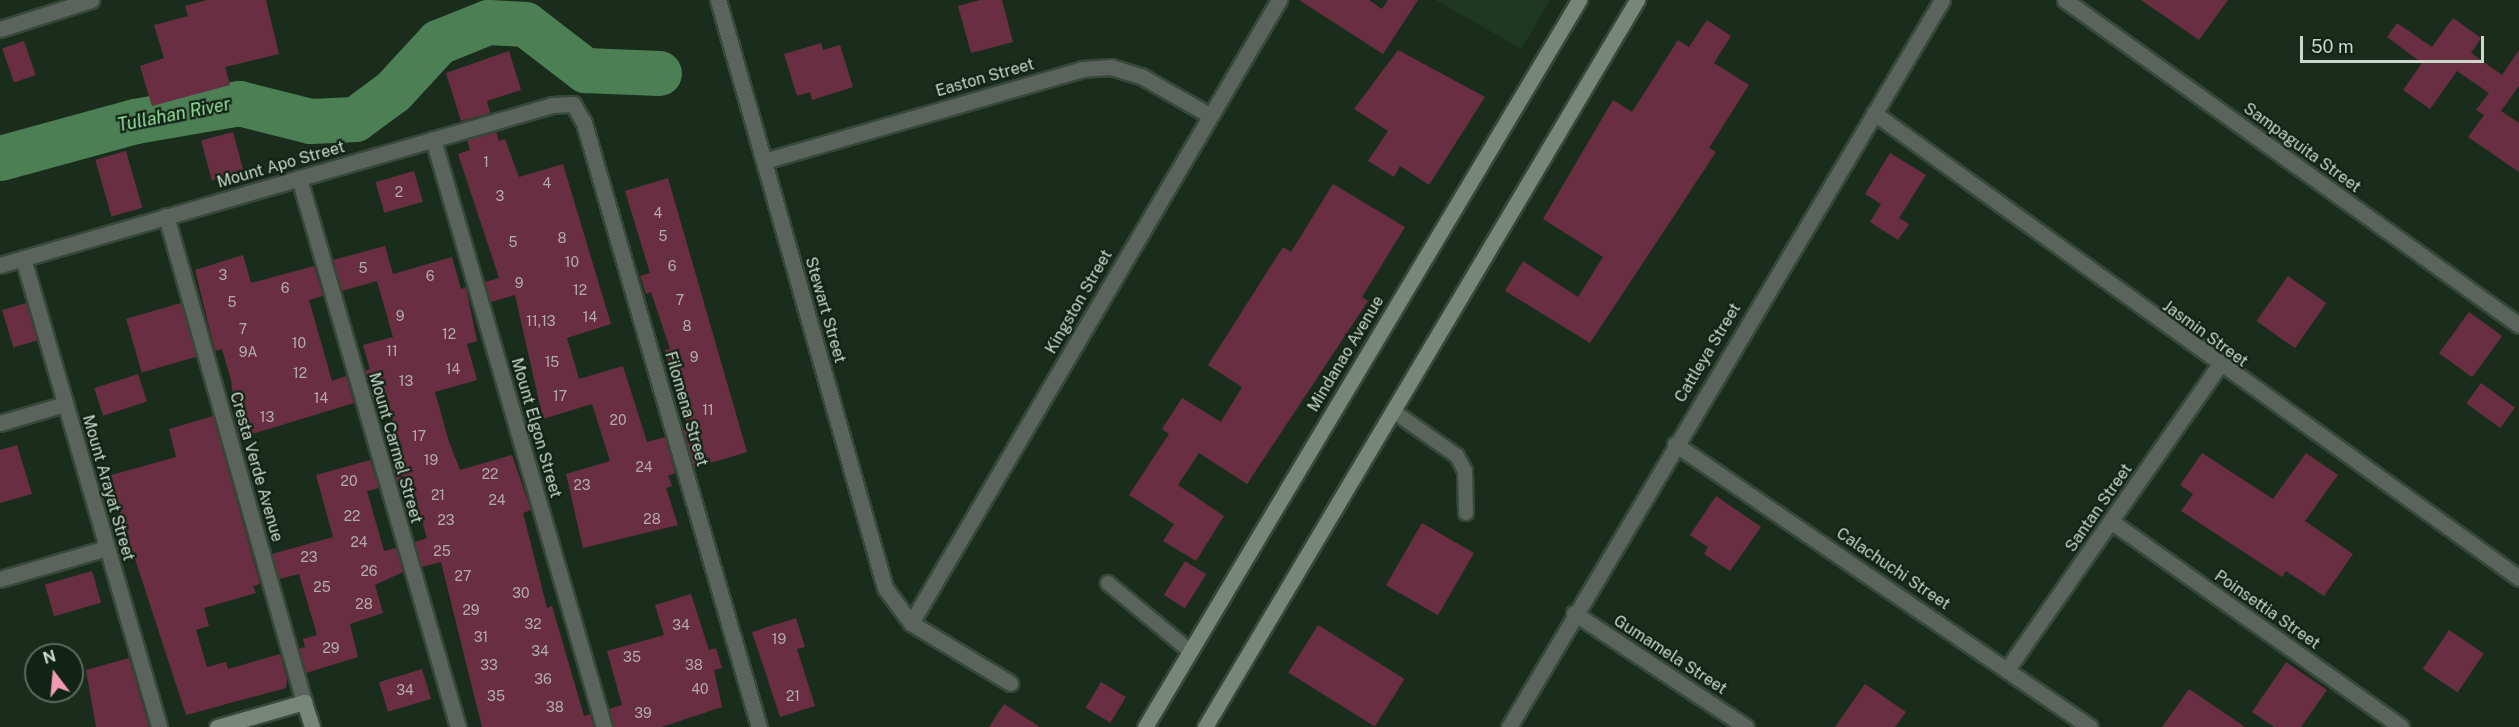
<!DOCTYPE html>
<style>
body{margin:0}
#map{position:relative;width:2519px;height:727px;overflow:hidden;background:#1a2d1d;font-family:"Public Sans",sans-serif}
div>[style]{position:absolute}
.built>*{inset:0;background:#1e3822}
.river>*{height:45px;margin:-22.5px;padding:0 22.5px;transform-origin:22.5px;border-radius:22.5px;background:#4c8054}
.building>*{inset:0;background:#692e42;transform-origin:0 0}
.roads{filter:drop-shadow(2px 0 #364839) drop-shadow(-2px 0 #364839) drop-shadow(0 2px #364839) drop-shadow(0 -2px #364839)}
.lane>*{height:14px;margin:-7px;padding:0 7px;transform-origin:7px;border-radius:7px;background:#5b645c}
.street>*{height:15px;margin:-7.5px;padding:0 7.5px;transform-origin:7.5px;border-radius:7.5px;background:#5b645c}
.secondary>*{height:15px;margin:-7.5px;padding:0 7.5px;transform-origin:7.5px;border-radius:7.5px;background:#778678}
span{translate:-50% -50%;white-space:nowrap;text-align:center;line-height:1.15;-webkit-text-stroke:4.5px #112314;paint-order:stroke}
.number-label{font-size:14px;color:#b2adaa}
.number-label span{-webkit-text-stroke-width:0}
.street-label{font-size:16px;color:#cbd7cc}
.water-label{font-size:18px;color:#98e3a2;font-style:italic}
.north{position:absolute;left:24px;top:643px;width:60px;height:60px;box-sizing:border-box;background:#112314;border:2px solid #5b6b5e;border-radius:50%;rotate:344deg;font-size:16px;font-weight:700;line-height:24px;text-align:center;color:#cbd7cc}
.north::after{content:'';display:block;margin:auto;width:21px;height:27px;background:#f19ab3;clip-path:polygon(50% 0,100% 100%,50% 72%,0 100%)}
.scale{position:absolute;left:2300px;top:36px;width:184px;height:27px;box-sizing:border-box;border:3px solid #cbd7cc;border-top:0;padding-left:8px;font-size:18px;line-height:21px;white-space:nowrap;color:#cbd7cc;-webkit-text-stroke:4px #112314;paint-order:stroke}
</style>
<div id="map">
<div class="built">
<div style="clip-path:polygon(1436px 0,1550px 0,1521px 49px)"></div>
</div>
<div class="river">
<div style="left:0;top:158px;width:140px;rotate:-15.3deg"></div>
<div style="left:135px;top:121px;width:106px;rotate:-9.8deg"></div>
<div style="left:239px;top:103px;width:73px;rotate:14.2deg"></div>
<div style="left:310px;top:121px;width:45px;rotate:-2.5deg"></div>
<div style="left:355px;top:119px;width:47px;rotate:-36.4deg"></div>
<div style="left:393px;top:91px;width:67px;rotate:-47.4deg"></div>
<div style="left:438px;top:42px;width:54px;rotate:-21.8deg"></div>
<div style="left:488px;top:22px;width:37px;rotate:3deg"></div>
<div style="left:525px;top:24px;width:76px;rotate:37.5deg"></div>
<div style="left:585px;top:70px;width:74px;rotate:2.3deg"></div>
</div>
<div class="building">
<div style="clip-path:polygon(207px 0,266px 0,279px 54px,225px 67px,230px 85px,152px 106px,140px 66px,164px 58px,154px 25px,188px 16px,185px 6px)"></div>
<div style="clip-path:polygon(980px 0,1002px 0,1013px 42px,971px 53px,958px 6px)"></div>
<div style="clip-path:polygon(1299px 0,1369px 0,1382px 9px,1388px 0,1418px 0,1383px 54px)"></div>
<div style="clip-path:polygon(2141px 0,2228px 0,2199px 40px)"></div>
<div style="clip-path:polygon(2453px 18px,2481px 38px,2471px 53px,2502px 75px,2519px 50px,2519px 86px,2501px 111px,2519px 123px,2519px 172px,2468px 137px,2484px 115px,2476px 110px,2489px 93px,2457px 71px,2430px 109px,2403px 90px,2422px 63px,2387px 37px,2397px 23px,2432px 47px)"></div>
<div style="clip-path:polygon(1707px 20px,1731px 36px,1714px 63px,1749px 85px,1709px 148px,1716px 152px,1590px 343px,1505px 291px,1523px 261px,1578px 297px,1603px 257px,1543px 219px,1613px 100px,1632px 112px,1678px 40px,1689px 47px)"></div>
<div style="left:24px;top:41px;width:36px;height:23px;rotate:71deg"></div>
<div style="clip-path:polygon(821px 43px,823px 50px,840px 45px,853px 87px,812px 100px,810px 92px,797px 96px,784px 54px)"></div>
<div style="clip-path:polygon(1398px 50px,1485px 97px,1429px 185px,1400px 166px,1394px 177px,1368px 161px,1388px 131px,1354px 109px)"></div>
<div style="clip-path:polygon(509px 51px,521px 90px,487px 101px,490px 113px,461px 121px,446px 73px)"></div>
<div style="clip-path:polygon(496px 131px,499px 141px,505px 139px,519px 177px,563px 164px,611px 324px,567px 338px,579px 379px,623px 366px,647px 442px,665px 437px,675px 473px,668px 476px,672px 486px,666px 488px,678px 525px,583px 548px,566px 474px,610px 461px,592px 404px,543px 419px,515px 295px,491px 302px,485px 282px,499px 278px,458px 154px,470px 150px,467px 140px)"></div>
<div style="left:233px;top:132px;width:41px;height:33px;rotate:75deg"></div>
<div style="left:126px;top:151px;width:59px;height:32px;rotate:74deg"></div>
<div style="clip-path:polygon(1890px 153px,1926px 175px,1899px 218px,1909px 224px,1898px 240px,1870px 222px,1881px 204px,1865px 194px)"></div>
<div style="left:414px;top:171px;width:32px;height:40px;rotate:74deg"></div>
<div style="clip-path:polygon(668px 178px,747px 452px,694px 468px,683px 431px,689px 429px,665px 350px,670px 349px,651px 292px,646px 294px,640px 276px,650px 273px,625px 191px)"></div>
<div style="clip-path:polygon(1333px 184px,1405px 227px,1362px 297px,1368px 301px,1247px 484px,1199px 453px,1178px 485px,1224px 516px,1196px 561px,1163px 541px,1174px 524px,1129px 495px,1169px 434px,1162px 429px,1182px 398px,1221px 422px,1242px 387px,1208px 365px,1283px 247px,1291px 252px)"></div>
<div style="clip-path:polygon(385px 246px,393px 274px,452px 257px,461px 289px,466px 287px,477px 341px,467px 344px,477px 380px,435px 392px,449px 442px,460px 470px,512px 455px,531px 510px,523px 513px,547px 608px,552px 606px,584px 716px,590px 714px,594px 727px,482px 727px,441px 562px,422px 567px,415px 542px,427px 538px,410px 479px,397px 483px,389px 455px,394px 453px,389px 433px,395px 431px,385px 394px,373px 397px,365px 371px,370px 369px,363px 345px,393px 337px,377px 281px,342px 291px,333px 260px)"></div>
<div style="clip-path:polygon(243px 255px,251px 283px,314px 266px,323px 296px,309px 300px,332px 381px,346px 376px,354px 403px,239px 438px,231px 380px,222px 349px,215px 351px,195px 270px)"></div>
<div style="left:2288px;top:276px;width:47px;height:55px;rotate:35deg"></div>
<div style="left:26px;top:303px;width:39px;height:25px;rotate:73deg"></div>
<div style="left:181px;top:303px;width:56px;height:57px;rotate:74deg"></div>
<div style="left:2469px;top:312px;width:41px;height:51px;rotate:36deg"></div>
<div style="left:138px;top:374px;width:29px;height:46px;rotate:72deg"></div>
<div style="left:2481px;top:383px;width:42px;height:25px;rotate:36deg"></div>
<div style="clip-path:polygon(213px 416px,260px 584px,253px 586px,256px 593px,204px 608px,209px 626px,196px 630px,207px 667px,226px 662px,228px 669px,280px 654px,287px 679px,286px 688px,186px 715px,108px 476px,176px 457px,169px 429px)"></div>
<div style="clip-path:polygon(17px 445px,32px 494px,0 503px,0 450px)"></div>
<div style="clip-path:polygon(2202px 453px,2273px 499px,2306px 453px,2338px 475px,2305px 521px,2353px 554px,2324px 596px,2286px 571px,2282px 577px,2181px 511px,2193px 494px,2180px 485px)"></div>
<div style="clip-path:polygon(370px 460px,379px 488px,367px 491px,384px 551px,396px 548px,403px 572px,375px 585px,383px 613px,350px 624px,358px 657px,306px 673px,299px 649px,305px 647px,303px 639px,317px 635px,299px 574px,279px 579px,272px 554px,333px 537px,316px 475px)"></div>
<div style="clip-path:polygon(1716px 496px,1761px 527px,1730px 571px,1704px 554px,1708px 547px,1690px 535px)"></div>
<div style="left:1422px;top:523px;width:60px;height:72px;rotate:30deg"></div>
<div style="left:1185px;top:561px;width:25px;height:40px;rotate:32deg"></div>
<div style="left:92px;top:571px;width:33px;height:49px;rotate:74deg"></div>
<div style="clip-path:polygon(691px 594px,709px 650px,716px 648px,722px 668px,714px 670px,722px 707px,662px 727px,614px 727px,609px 709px,622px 705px,607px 651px,664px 635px,655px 605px)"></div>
<div style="clip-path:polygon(796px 618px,805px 647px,797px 649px,815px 706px,780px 717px,752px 632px)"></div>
<div style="left:1318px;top:625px;width:102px;height:56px;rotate:32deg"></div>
<div style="left:2449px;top:630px;width:42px;height:47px;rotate:34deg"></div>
<div style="clip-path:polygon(129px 658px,149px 727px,96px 727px,86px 670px)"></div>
<div style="clip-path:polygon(2286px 662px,2327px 690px,2301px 727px,2274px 727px,2252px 712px)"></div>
<div style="left:422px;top:669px;width:31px;height:45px;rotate:73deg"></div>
<div style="left:1101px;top:682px;width:29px;height:30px;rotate:31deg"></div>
<div style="clip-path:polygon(1865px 684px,1906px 712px,1895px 727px,1835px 727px)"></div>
<div style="clip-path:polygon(2189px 689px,2245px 727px,2162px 727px)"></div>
<div style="clip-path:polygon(1004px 704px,1040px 727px,989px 727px)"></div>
</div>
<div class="roads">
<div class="lane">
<div style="left:1393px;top:411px;width:78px;rotate:35.1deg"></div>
<div style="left:1457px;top:456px;width:17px;rotate:62deg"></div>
<div style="left:1465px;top:471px;width:42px;rotate:88.6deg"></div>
<div style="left:1108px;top:583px;width:107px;rotate:39.7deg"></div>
</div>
<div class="street">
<div style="left:718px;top:0;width:611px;rotate:74.14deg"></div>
<div style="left:885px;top:588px;width:44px;rotate:53.4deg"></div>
<div style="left:911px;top:623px;width:116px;rotate:31.2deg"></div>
<div style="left:2065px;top:0;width:558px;rotate:35.6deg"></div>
<div style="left:0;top:29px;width:96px;rotate:-17.7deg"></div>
<div style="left:1874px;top:113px;width:795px;rotate:35.79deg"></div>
<div style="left:433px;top:139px;width:612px;rotate:73.78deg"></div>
<div style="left:764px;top:161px;width:331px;rotate:-16.1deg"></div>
<div style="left:1082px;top:69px;width:29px;rotate:-4deg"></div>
<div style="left:1111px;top:67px;width:31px;rotate:17deg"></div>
<div style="left:1141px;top:76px;width:78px;rotate:29.8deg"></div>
<div style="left:299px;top:178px;width:572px;rotate:73.85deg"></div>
<div style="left:166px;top:216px;width:505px;rotate:74.15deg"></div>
<div style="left:23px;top:258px;width:488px;rotate:73.8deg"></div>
<div style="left:0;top:265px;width:575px;rotate:-16.16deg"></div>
<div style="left:552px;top:105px;width:21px;rotate:-3deg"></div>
<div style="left:573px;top:104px;width:22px;rotate:60deg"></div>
<div style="left:584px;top:123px;width:629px;rotate:73.84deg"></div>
<div style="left:0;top:423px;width:68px;rotate:-16.3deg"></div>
<div style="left:1675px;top:444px;width:502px;rotate:34.29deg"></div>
<div style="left:2112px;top:522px;width:354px;rotate:35.3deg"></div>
<div style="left:0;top:579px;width:111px;rotate:-16.2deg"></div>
<div style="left:1574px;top:613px;width:206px;rotate:33.5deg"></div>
<div style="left:911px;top:623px;width:724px;rotate:-59.43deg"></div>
<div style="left:2008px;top:668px;width:367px;rotate:-55.1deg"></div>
<div style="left:1509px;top:727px;width:846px;rotate:-59.22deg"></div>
</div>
<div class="secondary">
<div style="left:217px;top:727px;width:91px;rotate:-16deg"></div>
<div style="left:304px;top:702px;width:26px;rotate:72deg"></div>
<div style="left:1145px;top:727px;width:847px;rotate:-59.16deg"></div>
<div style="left:1205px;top:727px;width:846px;rotate:-59.28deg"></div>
</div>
</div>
<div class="number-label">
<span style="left:486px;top:162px">1</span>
<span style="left:547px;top:183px">4</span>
<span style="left:399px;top:192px">2</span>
<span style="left:500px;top:196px">3</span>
<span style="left:658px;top:213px">4</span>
<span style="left:663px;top:236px">5</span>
<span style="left:562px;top:238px">8</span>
<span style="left:513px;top:242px">5</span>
<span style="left:572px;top:262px">10</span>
<span style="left:672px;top:266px">6</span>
<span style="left:363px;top:268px">5</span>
<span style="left:223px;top:275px">3</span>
<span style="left:430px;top:276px">6</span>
<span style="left:519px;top:283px">9</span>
<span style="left:285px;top:288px">6</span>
<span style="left:580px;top:290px">12</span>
<span style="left:680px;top:300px">7</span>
<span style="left:232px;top:302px">5</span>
<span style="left:400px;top:316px">9</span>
<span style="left:590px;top:317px">14</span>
<span style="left:541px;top:321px">11,13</span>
<span style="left:687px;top:326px">8</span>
<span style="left:243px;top:329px">7</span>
<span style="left:449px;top:334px">12</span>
<span style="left:299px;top:343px">10</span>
<span style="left:392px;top:351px">11</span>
<span style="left:248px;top:352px">9A</span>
<span style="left:694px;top:357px">9</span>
<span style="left:552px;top:362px">15</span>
<span style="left:453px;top:369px">14</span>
<span style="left:300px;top:373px">12</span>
<span style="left:406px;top:381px">13</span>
<span style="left:560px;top:396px">17</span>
<span style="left:321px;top:398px">14</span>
<span style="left:708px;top:410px">11</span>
<span style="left:267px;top:417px">13</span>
<span style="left:618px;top:420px">20</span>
<span style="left:419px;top:436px">17</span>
<span style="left:431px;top:460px">19</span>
<span style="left:644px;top:467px">24</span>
<span style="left:490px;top:474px">22</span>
<span style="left:349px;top:481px">20</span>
<span style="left:582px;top:485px">23</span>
<span style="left:438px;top:495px">21</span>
<span style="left:497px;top:500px">24</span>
<span style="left:352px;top:516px">22</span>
<span style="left:652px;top:519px">28</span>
<span style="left:446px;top:520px">23</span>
<span style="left:359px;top:542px">24</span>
<span style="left:442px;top:551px">25</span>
<span style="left:309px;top:557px">23</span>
<span style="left:369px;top:571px">26</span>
<span style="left:463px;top:576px">27</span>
<span style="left:322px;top:587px">25</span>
<span style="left:521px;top:593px">30</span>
<span style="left:364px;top:604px">28</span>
<span style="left:471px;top:610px">29</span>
<span style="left:533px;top:624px">32</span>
<span style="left:681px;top:625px">34</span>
<span style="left:481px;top:637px">31</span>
<span style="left:779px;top:639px">19</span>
<span style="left:331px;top:648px">29</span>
<span style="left:540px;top:651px">34</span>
<span style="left:632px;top:657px">35</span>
<span style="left:489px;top:665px">33</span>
<span style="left:694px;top:665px">38</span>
<span style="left:543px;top:679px">36</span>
<span style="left:700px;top:689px">40</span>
<span style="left:405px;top:690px">34</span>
<span style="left:496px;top:696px">35</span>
<span style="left:793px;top:696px">21</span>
<span style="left:555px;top:707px">38</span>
<span style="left:643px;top:713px">39</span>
</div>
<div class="street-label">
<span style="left:985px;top:78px;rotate:-16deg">Easton Street</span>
<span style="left:2302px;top:148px;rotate:36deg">Sampaguita Street</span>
<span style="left:281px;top:165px;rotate:-16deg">Mount Apo Street</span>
<span style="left:1079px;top:302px;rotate:-60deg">Kingston Street</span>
<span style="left:825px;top:310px;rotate:74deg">Stewart Street</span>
<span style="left:2205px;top:334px;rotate:36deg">Jasmin Street</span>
<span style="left:1708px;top:353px;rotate:-59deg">Cattleya Street</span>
<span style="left:1346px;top:354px;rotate:-59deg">Mindanao Avenue</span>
<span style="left:686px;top:409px;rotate:74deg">Filomena Street</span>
<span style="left:536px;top:428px;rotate:74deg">Mount Elgon Street</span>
<span style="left:395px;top:448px;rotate:74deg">Mount Carmel Street</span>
<span style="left:256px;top:467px;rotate:74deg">Cresta Verde Avenue</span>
<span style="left:108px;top:488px;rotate:74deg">Mount Arayat Street</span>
<span style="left:2099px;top:508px;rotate:-55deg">Santan Street</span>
<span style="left:1893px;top:569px;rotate:34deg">Calachuchi Street</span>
<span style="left:2267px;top:610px;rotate:35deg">Poinsettia Street</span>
<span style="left:1670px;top:655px;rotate:33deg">Gumamela Street</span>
</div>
<div class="water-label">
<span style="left:174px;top:115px;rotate:-11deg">Tullahan River</span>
</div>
<div class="north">N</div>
<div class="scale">50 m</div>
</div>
